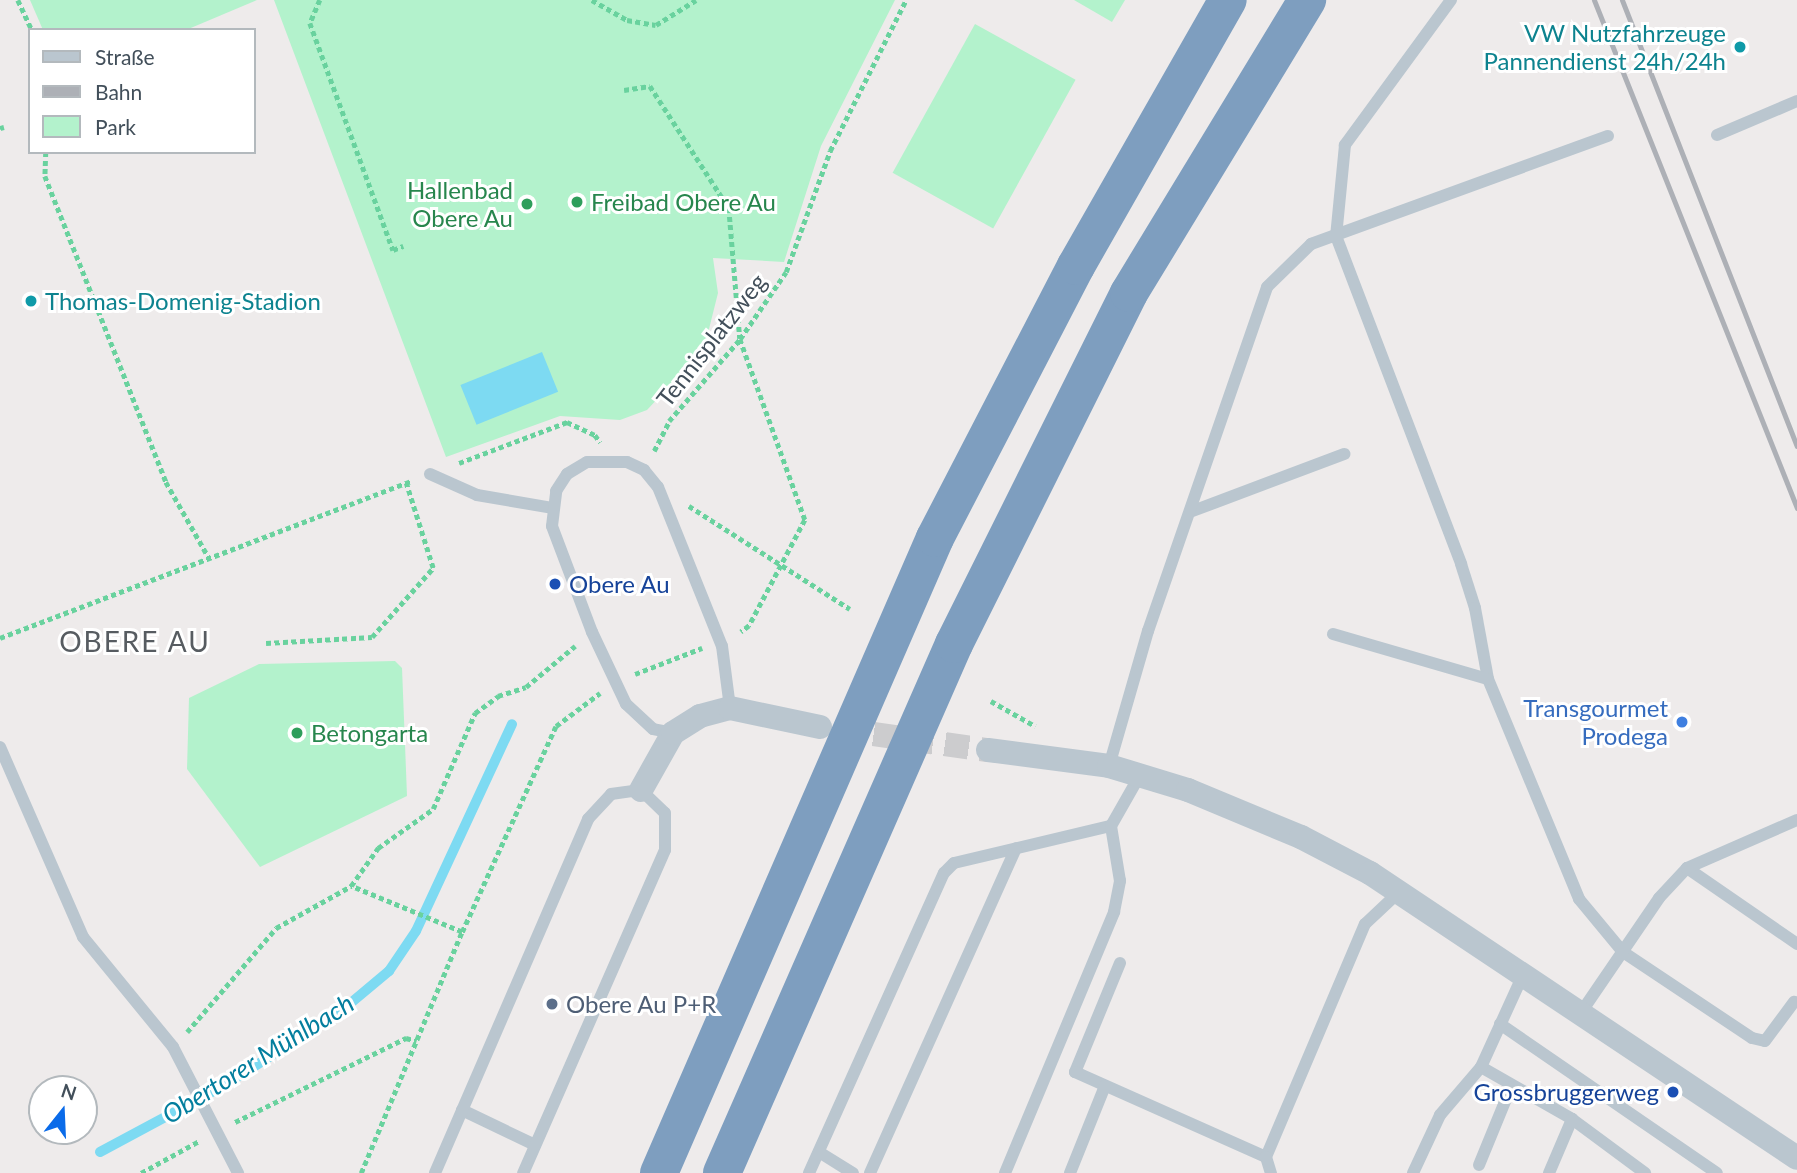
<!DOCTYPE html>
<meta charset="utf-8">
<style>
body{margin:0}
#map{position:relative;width:1797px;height:1173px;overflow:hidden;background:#eeebeb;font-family:Lato,sans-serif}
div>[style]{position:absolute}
.green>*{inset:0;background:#b3f2cc;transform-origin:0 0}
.water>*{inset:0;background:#7ddaf2;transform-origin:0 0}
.stream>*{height:10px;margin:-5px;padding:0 5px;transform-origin:5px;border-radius:5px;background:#7ddaf2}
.minor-tunnel>*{height:24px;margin-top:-12px;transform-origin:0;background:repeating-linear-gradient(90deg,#ccccce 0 24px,transparent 0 36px)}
.path>*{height:4.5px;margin-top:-2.25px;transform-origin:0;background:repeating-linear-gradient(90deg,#69d29e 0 5px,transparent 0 8.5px)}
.service>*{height:12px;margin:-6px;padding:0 6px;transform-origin:6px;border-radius:6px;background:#bac6cf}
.minor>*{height:24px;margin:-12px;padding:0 12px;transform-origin:12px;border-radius:12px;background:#bac6cf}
.motorway>*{height:38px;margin:-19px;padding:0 19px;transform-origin:19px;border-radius:19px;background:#7e9ebf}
.rail>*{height:5px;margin:-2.5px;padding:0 2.5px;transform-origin:2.5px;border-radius:2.5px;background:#adb0b6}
.dots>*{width:19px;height:19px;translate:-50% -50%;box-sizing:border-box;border:4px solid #fff;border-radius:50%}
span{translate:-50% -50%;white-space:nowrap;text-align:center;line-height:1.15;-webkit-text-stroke:6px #fff;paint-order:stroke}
.culture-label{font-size:24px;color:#0d838f}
.right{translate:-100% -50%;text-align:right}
.left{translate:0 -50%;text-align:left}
.leisure-label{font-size:24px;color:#27864d}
.street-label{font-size:24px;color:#424f5a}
.transit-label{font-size:24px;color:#164399}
.shop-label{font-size:24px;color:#366cbe}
.service-label{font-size:24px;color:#4e5e75}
.water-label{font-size:26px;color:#037e9e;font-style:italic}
.quarter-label{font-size:28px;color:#575c61;letter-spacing:2px}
.legend{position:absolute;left:28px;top:28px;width:228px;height:126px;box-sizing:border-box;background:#fff;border:2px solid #b3b9bd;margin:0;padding:9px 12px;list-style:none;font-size:21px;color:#424f5a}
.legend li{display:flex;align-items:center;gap:14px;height:35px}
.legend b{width:35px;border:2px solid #b3b9bd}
.north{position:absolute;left:28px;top:1075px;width:70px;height:70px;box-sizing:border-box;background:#fff;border:2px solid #b3b9bd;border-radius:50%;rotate:18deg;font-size:19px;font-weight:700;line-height:28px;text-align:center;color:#424f5a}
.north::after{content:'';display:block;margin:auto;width:24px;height:32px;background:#0a6be9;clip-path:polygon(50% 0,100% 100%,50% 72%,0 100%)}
</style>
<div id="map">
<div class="green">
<div style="clip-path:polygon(30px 0,257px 0,186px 30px,43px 30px)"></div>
<div style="clip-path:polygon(274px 0,895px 0,821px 146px,784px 262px,713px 258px,718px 293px,704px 349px,647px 410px,620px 420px,560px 416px,446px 457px)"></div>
<div style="clip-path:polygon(1074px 0,1125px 0,1112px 22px)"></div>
<div style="left:975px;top:24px;width:115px;height:170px;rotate:29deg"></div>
<div style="clip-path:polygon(395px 661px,402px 668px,407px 796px,260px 867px,187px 769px,189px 698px,259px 664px)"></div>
</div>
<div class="water">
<div style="left:542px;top:352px;width:43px;height:88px;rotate:68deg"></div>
</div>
<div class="stream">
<div style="left:100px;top:1152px;width:142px;rotate:-28.2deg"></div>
<div style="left:225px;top:1085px;width:136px;rotate:-32.4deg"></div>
<div style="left:340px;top:1012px;width:64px;rotate:-39.9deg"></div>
<div style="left:389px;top:971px;width:48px;rotate:-56deg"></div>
<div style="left:416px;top:931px;width:228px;rotate:-65.1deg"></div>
</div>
<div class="minor-tunnel">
<div style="left:838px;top:729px;width:151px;rotate:8deg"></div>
</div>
<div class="path">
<div style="left:18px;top:0;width:33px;rotate:65deg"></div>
<div style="left:320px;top:0;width:25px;rotate:113deg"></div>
<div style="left:310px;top:23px;width:242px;rotate:69.9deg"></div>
<div style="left:393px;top:250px;width:11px;rotate:-22deg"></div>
<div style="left:592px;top:0;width:40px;rotate:29.7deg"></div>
<div style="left:627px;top:20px;width:29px;rotate:10deg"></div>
<div style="left:656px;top:25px;width:47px;rotate:-32deg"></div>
<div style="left:624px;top:90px;width:26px;rotate:-9deg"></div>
<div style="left:650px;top:86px;width:145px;rotate:57.1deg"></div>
<div style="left:729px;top:208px;width:131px;rotate:85.2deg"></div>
<div style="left:740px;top:339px;width:192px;rotate:70.2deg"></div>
<div style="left:805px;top:520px;width:120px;rotate:117.8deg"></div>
<div style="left:749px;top:626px;width:10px;rotate:143deg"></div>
<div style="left:0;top:128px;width:4px;rotate:-14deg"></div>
<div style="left:46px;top:152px;width:24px;rotate:92deg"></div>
<div style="left:45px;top:176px;width:329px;rotate:68.4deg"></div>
<div style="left:166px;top:482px;width:87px;rotate:60.5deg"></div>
<div style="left:654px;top:451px;width:34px;rotate:-63deg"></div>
<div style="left:669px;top:421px;width:108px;rotate:-49.1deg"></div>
<div style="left:740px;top:339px;width:81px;rotate:-55.5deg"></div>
<div style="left:786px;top:272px;width:129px;rotate:-70deg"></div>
<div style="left:830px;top:151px;width:169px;rotate:-63.3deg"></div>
<div style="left:459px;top:463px;width:116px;rotate:-20.8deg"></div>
<div style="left:567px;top:422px;width:31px;rotate:25deg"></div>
<div style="left:595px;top:435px;width:9px;rotate:54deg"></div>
<div style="left:689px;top:506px;width:191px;rotate:32.6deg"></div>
<div style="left:0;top:638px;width:440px;rotate:-20.9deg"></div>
<div style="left:266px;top:643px;width:106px;rotate:-3.2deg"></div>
<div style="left:372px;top:637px;width:92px;rotate:-48.5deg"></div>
<div style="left:433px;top:568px;width:89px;rotate:-107.6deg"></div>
<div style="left:635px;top:674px;width:72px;rotate:-21.2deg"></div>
<div style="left:991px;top:701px;width:51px;rotate:29.6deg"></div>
<div style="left:462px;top:932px;width:120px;rotate:-157.5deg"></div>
<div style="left:351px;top:886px;width:47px;rotate:-54.6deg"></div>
<div style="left:378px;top:848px;width:67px;rotate:-35.3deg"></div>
<div style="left:433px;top:809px;width:105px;rotate:-66.4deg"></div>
<div style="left:475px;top:713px;width:29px;rotate:-36deg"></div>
<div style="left:498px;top:696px;width:29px;rotate:-18deg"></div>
<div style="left:526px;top:687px;width:64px;rotate:-39.9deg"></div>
<div style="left:187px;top:1032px;width:137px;rotate:-49.4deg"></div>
<div style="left:276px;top:928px;width:86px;rotate:-29.2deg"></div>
<div style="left:235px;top:1122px;width:191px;rotate:-26.2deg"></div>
<div style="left:406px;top:1038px;width:11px;rotate:15deg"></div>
<div style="left:141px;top:1173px;width:66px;rotate:-28.9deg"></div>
<div style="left:361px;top:1173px;width:261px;rotate:-67.3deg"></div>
<div style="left:462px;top:932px;width:226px;rotate:-65.5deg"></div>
<div style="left:556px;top:726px;width:55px;rotate:-36.9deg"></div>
</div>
<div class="service">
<div style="left:1451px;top:0;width:180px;rotate:126.2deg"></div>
<div style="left:1345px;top:145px;width:91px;rotate:95.6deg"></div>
<div style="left:1336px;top:236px;width:351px;rotate:69.1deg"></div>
<div style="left:1461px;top:564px;width:46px;rotate:72.3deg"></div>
<div style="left:1475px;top:608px;width:72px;rotate:79.6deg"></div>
<div style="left:1488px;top:679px;width:238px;rotate:67.5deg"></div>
<div style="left:1579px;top:899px;width:69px;rotate:50.3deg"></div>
<div style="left:1623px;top:952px;width:155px;rotate:33.7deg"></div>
<div style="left:1752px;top:1038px;width:13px;rotate:13deg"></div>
<div style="left:1765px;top:1041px;width:49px;rotate:-53.4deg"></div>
<div style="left:1717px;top:135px;width:87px;rotate:-23deg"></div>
<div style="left:430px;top:474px;width:51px;rotate:24.1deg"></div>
<div style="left:477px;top:495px;width:76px;rotate:9.8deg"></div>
<div style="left:1190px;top:512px;width:165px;rotate:-20.6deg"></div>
<div style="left:1333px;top:634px;width:161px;rotate:16.2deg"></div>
<div style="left:673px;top:733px;width:20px;rotate:-169deg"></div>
<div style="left:653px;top:729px;width:37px;rotate:-137deg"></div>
<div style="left:626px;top:704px;width:80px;rotate:-115.3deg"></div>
<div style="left:592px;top:632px;width:113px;rotate:-110.7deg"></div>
<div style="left:552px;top:526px;width:35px;rotate:-83deg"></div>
<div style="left:556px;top:491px;width:20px;rotate:-57deg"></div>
<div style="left:567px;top:474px;width:23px;rotate:-31deg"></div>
<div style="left:587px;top:462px;width:40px"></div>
<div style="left:627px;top:462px;width:19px;rotate:25deg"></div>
<div style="left:644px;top:470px;width:22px;rotate:51deg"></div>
<div style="left:658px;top:487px;width:171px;rotate:68.1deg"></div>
<div style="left:722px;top:646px;width:63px;rotate:82.6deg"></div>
<div style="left:0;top:747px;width:207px;rotate:66.4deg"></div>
<div style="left:83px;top:937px;width:142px;rotate:50.7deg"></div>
<div style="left:173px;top:1047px;width:142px;rotate:62.7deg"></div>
<div style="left:1109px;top:766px;width:141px;rotate:-73.9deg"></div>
<div style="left:1148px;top:631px;width:364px;rotate:-70.9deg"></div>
<div style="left:1267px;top:287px;width:62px;rotate:-44.3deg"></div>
<div style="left:1311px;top:244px;width:316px;rotate:-20deg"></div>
<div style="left:1687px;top:868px;width:134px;rotate:34.6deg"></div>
<div style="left:1120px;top:963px;width:118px;rotate:112.4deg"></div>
<div style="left:1075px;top:1072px;width:209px;rotate:24deg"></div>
<div style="left:1266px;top:1157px;width:253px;rotate:-67deg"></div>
<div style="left:1365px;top:924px;width:47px;rotate:-43.3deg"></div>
<div style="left:1580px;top:1014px;width:140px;rotate:-55.7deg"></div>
<div style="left:1659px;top:898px;width:41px;rotate:-47deg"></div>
<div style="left:1687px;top:868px;width:120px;rotate:-23.6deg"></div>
<div style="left:1500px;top:1024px;width:263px;rotate:34.5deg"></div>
<div style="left:1481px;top:1067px;width:105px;rotate:29.7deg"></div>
<div style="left:1572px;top:1119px;width:91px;rotate:36.5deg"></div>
<div style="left:462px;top:1110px;width:81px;rotate:25.6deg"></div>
<div style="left:819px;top:1152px;width:40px;rotate:32deg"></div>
<div style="left:1266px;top:1157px;width:17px;rotate:73deg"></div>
<div style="left:1479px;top:1165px;width:84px;rotate:-67.7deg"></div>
<div style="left:435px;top:1173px;width:386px;rotate:-66.6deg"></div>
<div style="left:588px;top:819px;width:34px;rotate:-47deg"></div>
<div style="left:611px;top:794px;width:30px;rotate:-8deg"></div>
<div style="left:641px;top:790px;width:33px;rotate:44deg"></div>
<div style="left:665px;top:813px;width:37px;rotate:90deg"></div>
<div style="left:665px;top:850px;width:353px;rotate:113.7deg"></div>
<div style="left:809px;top:1173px;width:329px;rotate:-65.8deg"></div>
<div style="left:944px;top:873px;width:14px;rotate:-45deg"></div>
<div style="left:954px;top:863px;width:161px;rotate:-13.3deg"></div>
<div style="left:1111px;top:826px;width:59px;rotate:-60.4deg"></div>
<div style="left:870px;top:1173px;width:356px;rotate:-65.8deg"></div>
<div style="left:1005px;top:1173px;width:283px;rotate:-67.3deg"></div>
<div style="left:1114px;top:912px;width:32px;rotate:-79deg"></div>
<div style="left:1120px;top:881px;width:56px;rotate:-99.3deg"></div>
<div style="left:1070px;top:1173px;width:94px;rotate:-68.1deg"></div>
<div style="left:1413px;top:1173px;width:64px;rotate:-65deg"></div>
<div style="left:1440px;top:1115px;width:63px;rotate:-49.5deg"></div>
<div style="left:1481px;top:1067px;width:101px;rotate:-65.5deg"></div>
<div style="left:1549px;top:1173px;width:59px;rotate:-66.9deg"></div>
</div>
<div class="minor">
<div style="left:988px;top:750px;width:122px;rotate:7.5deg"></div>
<div style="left:1109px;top:766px;width:83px;rotate:16.9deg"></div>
<div style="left:1188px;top:790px;width:122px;rotate:22.6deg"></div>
<div style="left:1301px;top:837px;width:78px;rotate:27.6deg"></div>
<div style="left:1370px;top:873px;width:513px;rotate:33.72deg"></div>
<div style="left:641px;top:790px;width:65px;rotate:-60.7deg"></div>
<div style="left:673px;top:733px;width:32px;rotate:-32deg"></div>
<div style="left:700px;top:716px;width:31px;rotate:-15deg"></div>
<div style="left:730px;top:708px;width:92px;rotate:11.9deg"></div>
</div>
<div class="motorway">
<div style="left:659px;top:1173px;width:692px;rotate:-66.51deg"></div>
<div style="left:935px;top:538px;width:306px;rotate:-62.6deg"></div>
<div style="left:1076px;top:266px;width:306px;rotate:-60.3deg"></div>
<div style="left:722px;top:1173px;width:578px;rotate:-66.32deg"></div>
<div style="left:954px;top:644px;width:392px;rotate:-63.5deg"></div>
<div style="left:1129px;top:293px;width:343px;rotate:-58.7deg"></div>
</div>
<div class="rail">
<div style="left:1594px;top:0;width:547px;rotate:68.22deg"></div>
<div style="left:1622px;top:0;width:479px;rotate:68.6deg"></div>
</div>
<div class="dots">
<div style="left:1740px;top:47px;background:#0f9aa8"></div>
<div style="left:577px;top:202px;background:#2e9e5b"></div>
<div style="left:527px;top:204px;background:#2e9e5b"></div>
<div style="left:31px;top:301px;background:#0f9aa8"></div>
<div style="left:555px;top:584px;background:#1a4fb4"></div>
<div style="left:1682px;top:722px;background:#3f7fe0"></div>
<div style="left:297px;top:733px;background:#2e9e5b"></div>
<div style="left:552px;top:1004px;background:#5c6f8a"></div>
<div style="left:1673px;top:1092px;background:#1a4fb4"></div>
</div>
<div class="culture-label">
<span class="right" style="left:1726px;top:47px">VW Nutzfahrzeuge<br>Pannendienst 24h/24h</span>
<span class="left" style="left:45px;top:301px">Thomas-Domenig-Stadion</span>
</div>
<div class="leisure-label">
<span class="right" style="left:513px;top:204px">Hallenbad<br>Obere Au</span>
<span class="left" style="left:591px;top:202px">Freibad Obere Au</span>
<span class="left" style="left:311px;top:733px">Betongarta</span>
</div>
<div class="street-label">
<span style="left:711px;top:340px;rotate:-52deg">Tennisplatzweg</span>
</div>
<div class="transit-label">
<span class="left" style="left:569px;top:584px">Obere Au</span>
<span class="right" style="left:1659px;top:1092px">Grossbruggerweg</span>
</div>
<div class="shop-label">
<span class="right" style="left:1668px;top:722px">Transgourmet<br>Prodega</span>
</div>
<div class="service-label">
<span class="left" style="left:566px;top:1004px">Obere Au P+R</span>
</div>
<div class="water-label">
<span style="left:258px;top:1059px;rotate:-32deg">Obertorer Mühlbach</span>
</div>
<div class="quarter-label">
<span style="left:135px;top:641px">OBERE AU</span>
</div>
<ul class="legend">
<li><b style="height:9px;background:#bac6cf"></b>Straße</li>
<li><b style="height:9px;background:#adb0b6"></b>Bahn</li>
<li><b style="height:19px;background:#b3f2cc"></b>Park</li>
</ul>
<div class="north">N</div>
</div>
